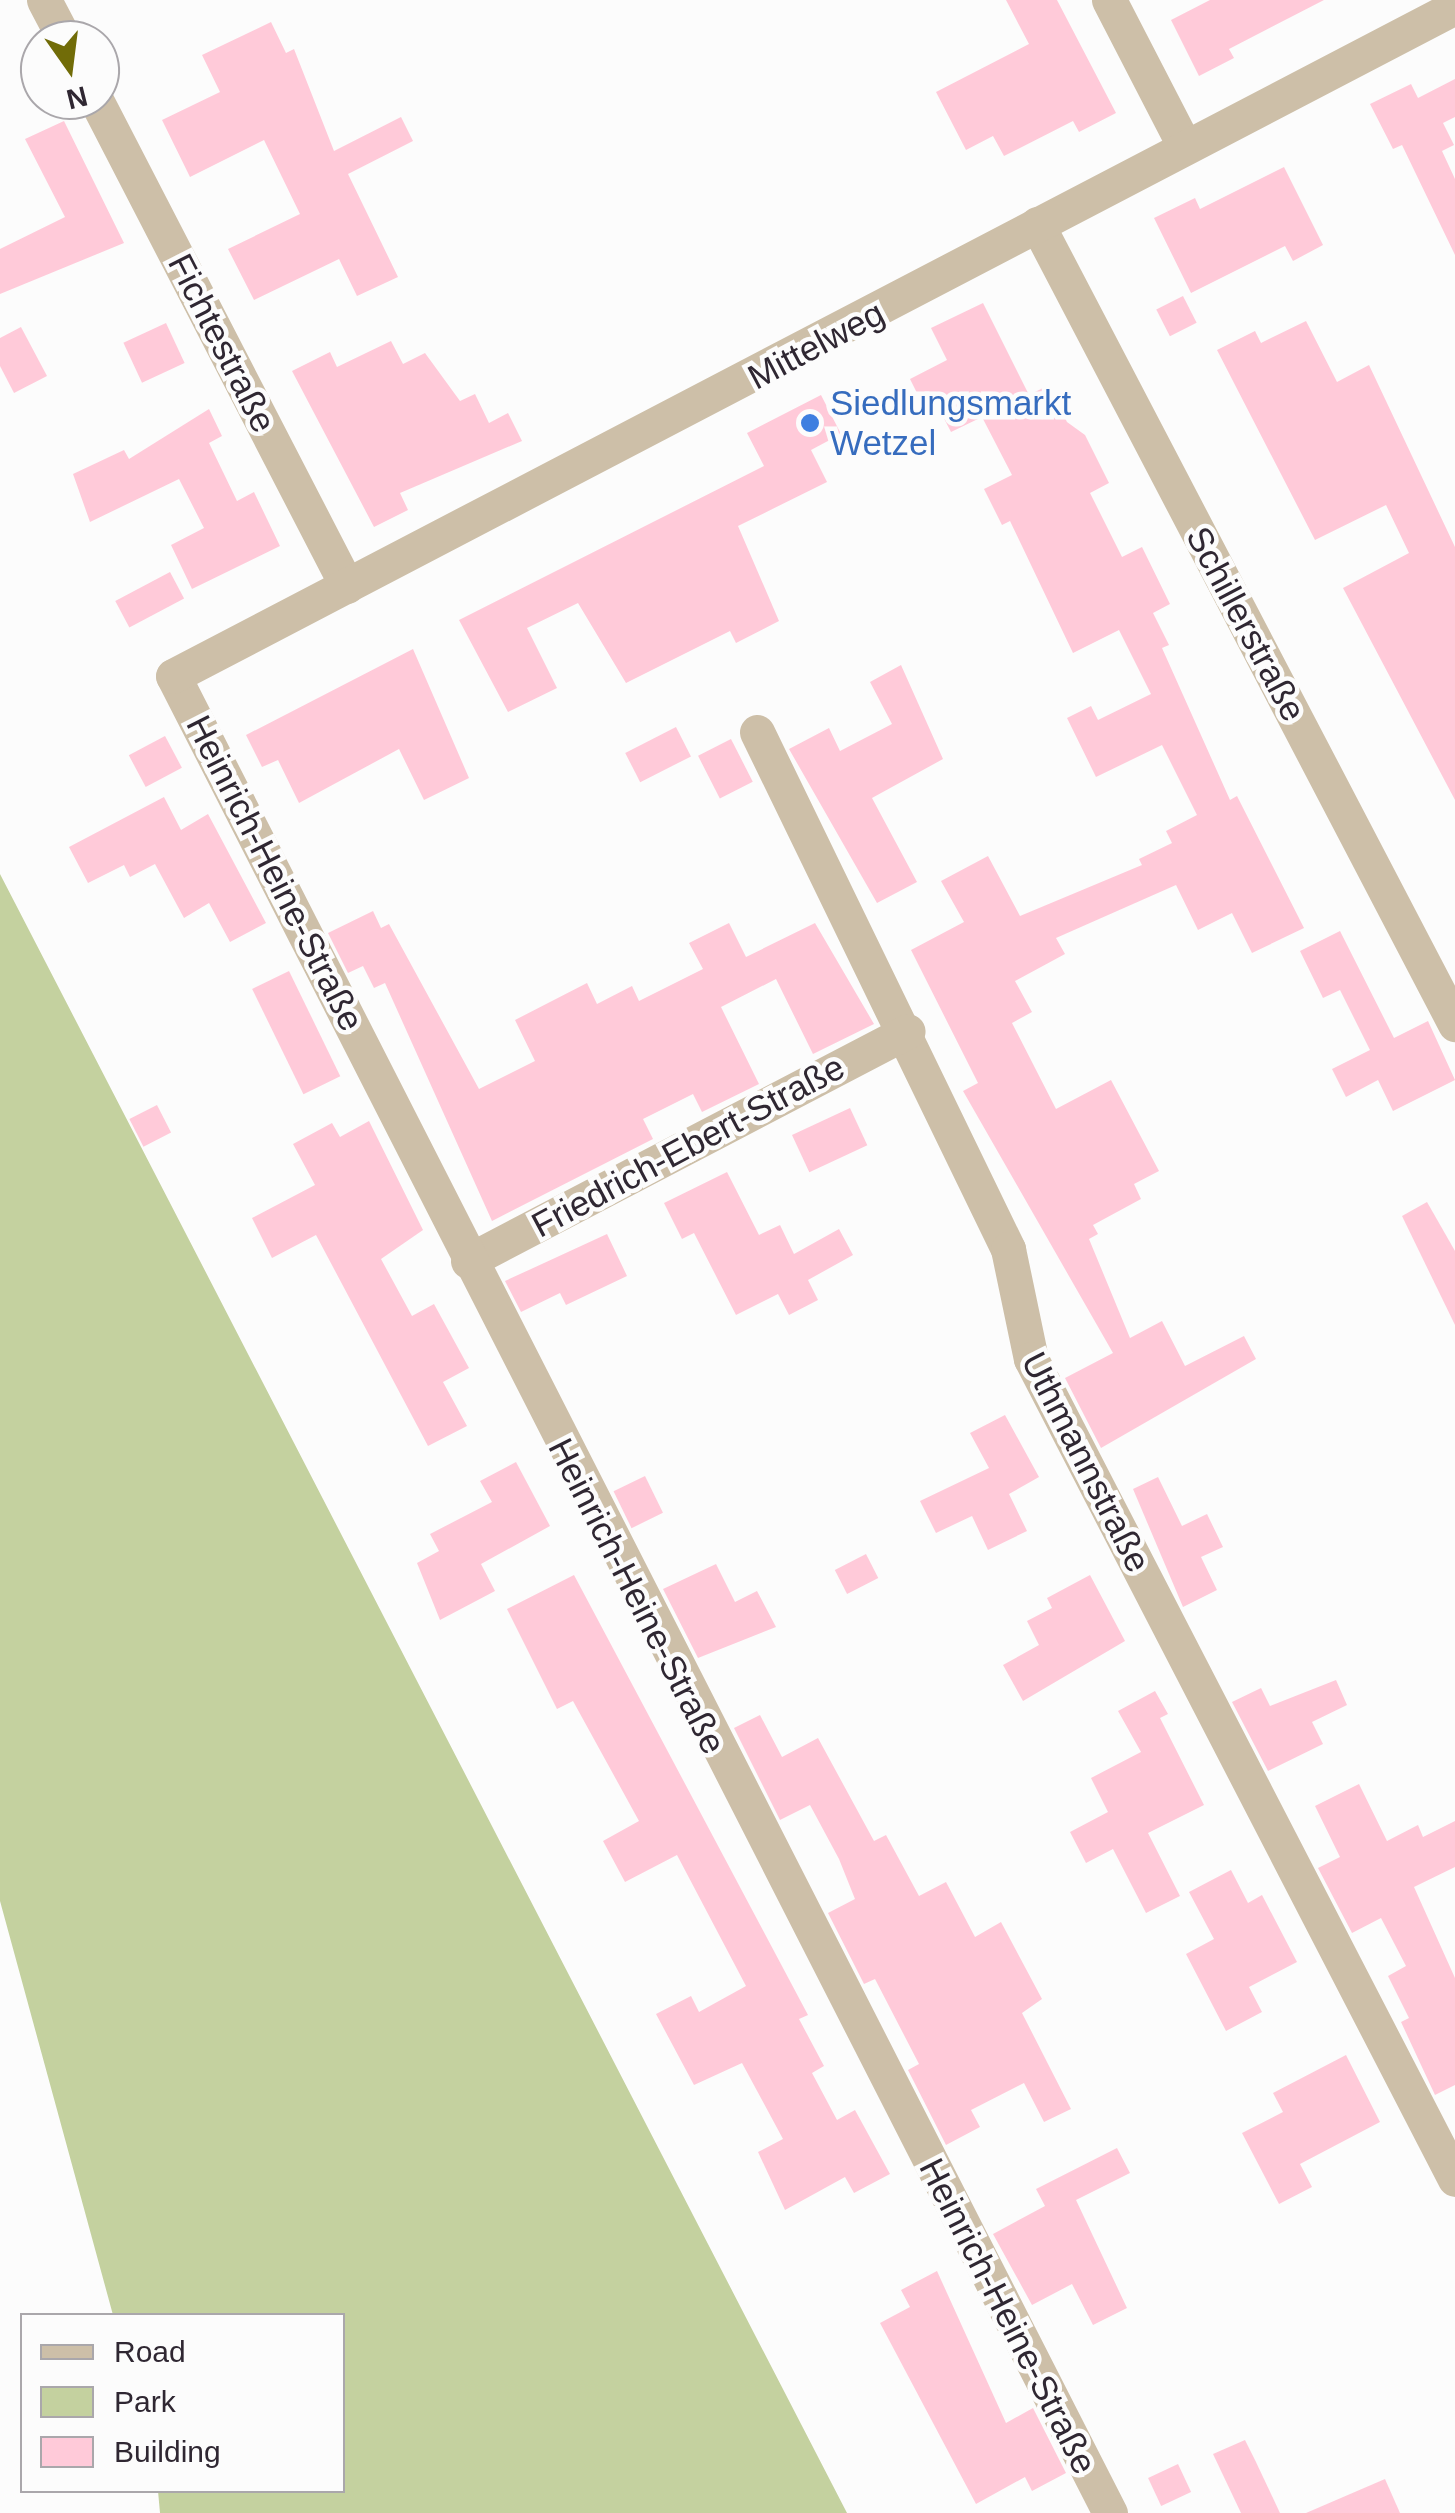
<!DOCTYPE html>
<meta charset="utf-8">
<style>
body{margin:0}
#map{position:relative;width:1455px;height:2513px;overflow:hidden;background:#fcfcfc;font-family:Helvetica,sans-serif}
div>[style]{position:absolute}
.green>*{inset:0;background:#c4d19f}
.building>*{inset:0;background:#ffcad9;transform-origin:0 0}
.minor>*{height:35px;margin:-17.5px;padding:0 17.5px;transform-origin:17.5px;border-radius:17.5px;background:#cdbfa8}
.dots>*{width:28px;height:28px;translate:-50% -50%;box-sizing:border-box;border:5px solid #fcfcfc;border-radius:50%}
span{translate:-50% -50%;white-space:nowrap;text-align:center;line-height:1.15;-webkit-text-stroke:9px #fcfcfc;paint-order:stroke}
.street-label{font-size:35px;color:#2f2732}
.shop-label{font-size:35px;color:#366cbe}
.left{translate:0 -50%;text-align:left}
.legend{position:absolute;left:20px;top:2313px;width:325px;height:180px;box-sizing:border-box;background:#fcfcfc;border:2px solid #aaa7ab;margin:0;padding:12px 18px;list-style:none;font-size:30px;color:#2f2732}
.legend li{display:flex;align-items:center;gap:20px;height:50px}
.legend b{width:50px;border:2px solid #aaa7ab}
.north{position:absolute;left:20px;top:20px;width:100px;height:100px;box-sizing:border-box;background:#fcfcfc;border:2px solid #aaa7ab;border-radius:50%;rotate:166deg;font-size:28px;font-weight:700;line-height:40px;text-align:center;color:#2f2732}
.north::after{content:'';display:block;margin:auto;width:35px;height:45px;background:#716c08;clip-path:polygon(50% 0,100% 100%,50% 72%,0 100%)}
</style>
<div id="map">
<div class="green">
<div style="clip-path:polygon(0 874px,847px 2513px,160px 2513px,158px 2491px,342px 2490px,342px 2316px,113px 2315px,0 1901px)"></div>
</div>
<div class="building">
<div style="clip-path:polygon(1006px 0,1057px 0,1116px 113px,1079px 132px,1073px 121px,1004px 156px,993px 136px,966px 150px,936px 92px,1029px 44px)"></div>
<div style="clip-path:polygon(1210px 0,1324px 0,1229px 49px,1234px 58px,1199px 76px,1171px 20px)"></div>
<div style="clip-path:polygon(271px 22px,286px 53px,294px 49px,334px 151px,401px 117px,413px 141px,348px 174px,398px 277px,357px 296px,339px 259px,254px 300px,228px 249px,300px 214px,264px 140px,190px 177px,162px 120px,220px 92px,202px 55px)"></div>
<div style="clip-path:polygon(1455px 79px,1455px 117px,1443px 123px,1454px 145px,1442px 151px,1455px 179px,1455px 255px,1402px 145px,1393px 149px,1370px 104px,1411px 84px,1418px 98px)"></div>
<div style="clip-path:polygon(64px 121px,124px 243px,0 294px,0 249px,65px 217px,25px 139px)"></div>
<div style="clip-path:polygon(1284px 167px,1323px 245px,1293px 261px,1285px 246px,1191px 293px,1154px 218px,1195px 198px,1200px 209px)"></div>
<div style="left:1183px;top:296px;width:30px;height:30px;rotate:63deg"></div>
<div style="clip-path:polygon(983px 303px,1029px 395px,1049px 385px,1067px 422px,1085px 435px,1109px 483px,1090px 493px,1122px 557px,1142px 547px,1170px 604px,1153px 613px,1169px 645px,1162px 648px,1230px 800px,1237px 796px,1304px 928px,1252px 953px,1232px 913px,1198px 930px,1176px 885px,1056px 938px,1065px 954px,1015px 981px,1032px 1012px,1012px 1023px,1056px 1109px,1111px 1080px,1159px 1171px,1134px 1184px,1141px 1199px,1093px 1225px,1098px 1234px,1089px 1239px,1130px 1338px,1162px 1321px,1185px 1366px,1244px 1336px,1256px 1359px,1101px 1448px,1065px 1378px,1113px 1353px,963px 1091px,978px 1083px,911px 950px,964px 922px,941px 881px,988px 856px,1020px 916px,1142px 865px,1139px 859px,1172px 843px,1166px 831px,1197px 815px,1162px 745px,1096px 777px,1067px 718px,1091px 706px,1098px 720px,1151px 694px,1119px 630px,1073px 653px,1010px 521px,1002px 525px,984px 489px,1012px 475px,982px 417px,951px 432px,937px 405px,926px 411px,910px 379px,947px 360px,931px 328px)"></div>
<div style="clip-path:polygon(1306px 321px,1337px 382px,1369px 365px,1455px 547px,1455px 800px,1343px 588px,1409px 553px,1386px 505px,1315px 540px,1217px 350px,1255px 331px,1261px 343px)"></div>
<div style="left:166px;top:323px;width:44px;height:47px;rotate:65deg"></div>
<div style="clip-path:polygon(21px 327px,47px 376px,14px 393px,0 366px,0 338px)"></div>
<div style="clip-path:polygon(391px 341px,403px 364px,425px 353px,460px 401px,475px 394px,489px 423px,508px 413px,522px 441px,400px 493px,408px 510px,374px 527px,292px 371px,330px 352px,337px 367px)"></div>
<div style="clip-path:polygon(821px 395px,841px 434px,811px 450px,827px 482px,738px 526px,779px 621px,736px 643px,730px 631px,626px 683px,578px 603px,527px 628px,557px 688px,508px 712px,459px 620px,764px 466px,747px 433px)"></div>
<div style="clip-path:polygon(209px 409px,222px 436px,209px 443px,237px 501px,254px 492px,280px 546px,192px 589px,171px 545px,204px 528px,179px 479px,90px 522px,73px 474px,124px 450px,129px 459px)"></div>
<div style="left:170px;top:572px;width:30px;height:62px;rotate:62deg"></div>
<div style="clip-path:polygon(413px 649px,469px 778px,424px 800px,399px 749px,299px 803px,278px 760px,262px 767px,246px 735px)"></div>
<div style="clip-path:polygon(901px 665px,943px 759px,872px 798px,917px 882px,877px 903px,789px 749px,829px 728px,840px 751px,892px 724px,870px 682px)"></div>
<div style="left:676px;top:727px;width:33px;height:57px;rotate:63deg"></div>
<div style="left:165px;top:736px;width:36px;height:41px;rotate:62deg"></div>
<div style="left:731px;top:739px;width:48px;height:37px;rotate:63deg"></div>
<div style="clip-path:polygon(164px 797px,181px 830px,208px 814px,266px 923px,230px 942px,209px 903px,184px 918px,155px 864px,130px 877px,124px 865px,88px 883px,69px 847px)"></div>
<div style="clip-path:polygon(373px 911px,381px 928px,389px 924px,479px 1089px,535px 1061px,515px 1020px,587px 983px,597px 1004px,632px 986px,639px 1001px,703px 969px,689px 943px,729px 923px,746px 957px,815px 923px,874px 1024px,813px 1054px,776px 979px,721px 1007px,759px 1084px,702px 1112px,693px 1094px,643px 1119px,653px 1139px,492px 1221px,385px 983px,374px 988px,363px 966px,348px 973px,328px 933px)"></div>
<div style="clip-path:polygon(1340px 931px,1394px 1038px,1428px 1021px,1455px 1080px,1393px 1111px,1378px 1080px,1346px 1097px,1332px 1069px,1370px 1050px,1340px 990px,1323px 998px,1300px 951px)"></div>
<div style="left:289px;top:971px;width:117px;height:41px;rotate:64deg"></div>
<div style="left:157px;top:1105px;width:31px;height:31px;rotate:63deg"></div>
<div style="left:850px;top:1108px;width:41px;height:64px;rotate:65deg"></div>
<div style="clip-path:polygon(369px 1121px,423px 1230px,381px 1259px,412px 1316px,434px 1304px,469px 1368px,443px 1382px,467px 1426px,428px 1446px,316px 1235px,272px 1258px,252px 1218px,315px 1185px,293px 1144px,332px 1123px,340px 1137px)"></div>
<div style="clip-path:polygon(727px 1172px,759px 1235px,780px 1225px,794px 1254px,839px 1229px,853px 1255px,808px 1280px,818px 1300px,789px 1315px,778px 1294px,736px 1315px,694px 1233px,682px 1239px,664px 1203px)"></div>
<div style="clip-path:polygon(1427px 1202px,1455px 1251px,1455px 1325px,1402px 1216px)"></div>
<div style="clip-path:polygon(607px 1234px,627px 1276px,566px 1305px,560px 1293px,521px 1312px,505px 1281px)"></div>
<div style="clip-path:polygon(1005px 1415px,1039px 1477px,1009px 1494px,1027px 1531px,988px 1550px,972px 1516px,936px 1533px,920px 1501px,989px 1468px,970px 1433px)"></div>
<div style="clip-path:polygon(516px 1462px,550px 1526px,481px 1564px,495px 1591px,440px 1620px,417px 1563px,439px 1551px,430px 1534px,492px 1502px,480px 1481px)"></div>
<div style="left:645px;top:1476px;width:41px;height:35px;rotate:64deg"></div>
<div style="clip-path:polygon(1158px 1477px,1182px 1526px,1207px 1514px,1223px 1547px,1201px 1557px,1217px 1590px,1183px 1607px,1133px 1489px)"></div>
<div style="left:866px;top:1554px;width:27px;height:35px;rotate:63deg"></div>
<div style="clip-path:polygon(716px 1564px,735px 1602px,757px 1591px,776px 1627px,698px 1658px,663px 1589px)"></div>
<div style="clip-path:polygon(574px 1575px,808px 2015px,799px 2019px,824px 2066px,812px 2073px,837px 2120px,855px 2110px,890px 2174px,854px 2193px,845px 2177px,785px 2210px,758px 2152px,783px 2139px,742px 2063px,694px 2085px,656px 2014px,691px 1996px,699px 2012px,746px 1986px,677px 1855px,625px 1882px,603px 1841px,639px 1821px,573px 1701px,557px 1709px,507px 1609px)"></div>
<div style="clip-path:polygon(1090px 1575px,1125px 1641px,1023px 1701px,1003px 1665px,1039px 1645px,1027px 1621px,1052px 1608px,1047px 1598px)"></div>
<div style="clip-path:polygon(1336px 1680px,1347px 1705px,1312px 1722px,1323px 1744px,1268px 1771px,1232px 1702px,1261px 1688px,1270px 1706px)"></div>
<div style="clip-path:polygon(1155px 1691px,1168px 1714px,1160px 1718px,1204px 1805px,1148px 1833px,1180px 1896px,1146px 1913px,1113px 1849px,1086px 1863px,1070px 1832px,1108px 1812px,1091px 1778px,1141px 1752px,1118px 1711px)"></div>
<div style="clip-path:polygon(760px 1715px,782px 1757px,818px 1738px,874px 1841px,886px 1835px,919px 1896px,946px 1882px,975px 1937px,1001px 1922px,1042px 1999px,1022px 2013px,1071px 2109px,1044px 2122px,1024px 2083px,971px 2110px,980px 2127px,946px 2145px,908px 2070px,919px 2064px,875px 1979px,864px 1984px,828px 1913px,855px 1899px,839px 1859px,810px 1805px,780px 1820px,734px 1728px)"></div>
<div style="clip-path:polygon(1359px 1784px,1387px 1841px,1418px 1825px,1423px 1837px,1455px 1821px,1455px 1867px,1414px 1887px,1455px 1978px,1455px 2085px,1435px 2095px,1401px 2022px,1409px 2018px,1388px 1976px,1406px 1966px,1381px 1918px,1352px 1933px,1318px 1868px,1340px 1857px,1315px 1806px)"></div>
<div style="clip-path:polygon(1231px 1870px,1248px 1903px,1262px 1895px,1297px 1962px,1249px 1987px,1262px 2012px,1226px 2031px,1186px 1954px,1214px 1939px,1189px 1892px)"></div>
<div style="clip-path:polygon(1346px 2055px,1380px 2122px,1300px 2164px,1312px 2187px,1279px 2204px,1242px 2133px,1283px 2112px,1273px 2093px)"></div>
<div style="clip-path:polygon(1117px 2148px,1130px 2173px,1076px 2200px,1127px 2308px,1093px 2325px,1072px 2284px,1032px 2305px,993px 2234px,1045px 2206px,1036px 2189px)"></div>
<div style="clip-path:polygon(937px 2271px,1006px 2423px,1033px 2408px,1066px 2473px,1032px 2491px,1025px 2477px,976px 2504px,880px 2323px,910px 2307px,901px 2290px)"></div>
<div style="clip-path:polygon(1245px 2440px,1255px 2460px,1280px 2513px,1241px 2513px,1213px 2454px)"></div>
<div style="left:1178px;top:2464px;width:31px;height:33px;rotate:65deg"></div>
<div style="clip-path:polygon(1385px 2479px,1400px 2513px,1306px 2513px)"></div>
</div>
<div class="minor">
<div style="left:44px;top:0;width:45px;rotate:62.3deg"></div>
<div style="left:1109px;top:0;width:163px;rotate:62.7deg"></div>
<div style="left:96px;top:100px;width:547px;rotate:62.69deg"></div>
<div style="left:1037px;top:224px;width:903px;rotate:62.41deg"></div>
<div style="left:757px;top:732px;width:575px;rotate:64.1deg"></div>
<div style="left:1008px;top:1249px;width:112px;rotate:78.2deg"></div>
<div style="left:1031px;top:1359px;width:923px;rotate:62.66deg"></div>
<div style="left:468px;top:1261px;width:496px;rotate:-27.6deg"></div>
<div style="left:1110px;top:2513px;width:2062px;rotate:-117.02deg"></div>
<div style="left:173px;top:676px;width:1446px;rotate:-27.56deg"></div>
</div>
<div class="dots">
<div style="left:810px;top:423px;background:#3f7fe0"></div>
</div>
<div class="street-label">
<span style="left:222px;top:343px;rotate:63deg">Fichtestraße</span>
<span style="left:816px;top:345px;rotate:-28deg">Mittelweg</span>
<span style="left:1246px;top:624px;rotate:62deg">Schillerstraße</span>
<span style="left:275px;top:873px;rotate:63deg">Heinrich-Heine-Straße</span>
<span style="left:688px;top:1146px;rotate:-28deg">Friedrich-Ebert-Straße</span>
<span style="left:1086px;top:1462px;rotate:63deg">Uthmannstraße</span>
<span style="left:637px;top:1596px;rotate:63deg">Heinrich-Heine-Straße</span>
<span style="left:1008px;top:2316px;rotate:63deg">Heinrich-Heine-Straße</span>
</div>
<div class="shop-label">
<span class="left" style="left:830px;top:423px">Siedlungsmarkt<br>Wetzel</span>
</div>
<ul class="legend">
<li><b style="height:12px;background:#cdbfa8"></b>Road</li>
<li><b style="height:28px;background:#c4d19f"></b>Park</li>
<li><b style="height:28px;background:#ffcad9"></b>Building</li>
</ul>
<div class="north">N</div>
</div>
